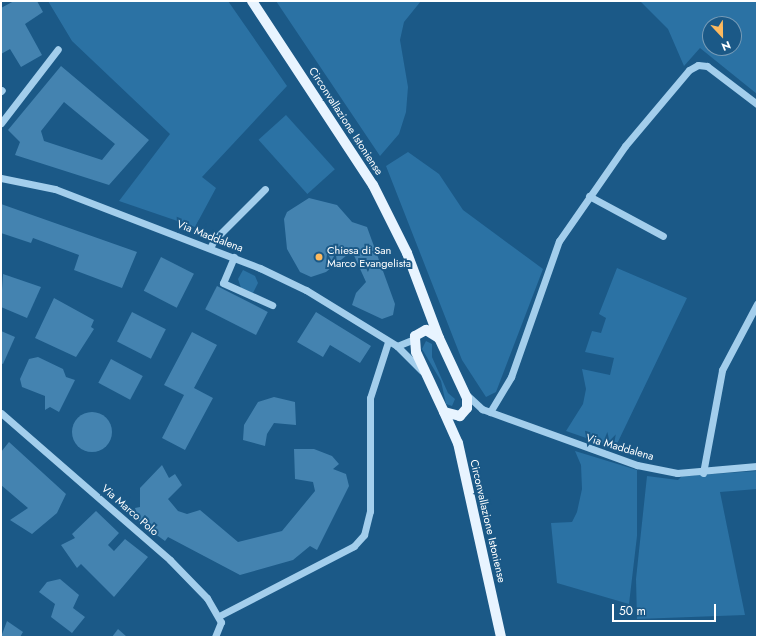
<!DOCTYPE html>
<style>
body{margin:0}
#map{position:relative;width:758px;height:638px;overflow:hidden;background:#1b5987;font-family:Jost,sans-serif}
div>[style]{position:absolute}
.green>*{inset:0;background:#2b72a4;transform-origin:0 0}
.building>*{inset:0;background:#4483b0;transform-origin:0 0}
.round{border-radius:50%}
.minor>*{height:7px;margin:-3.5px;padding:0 3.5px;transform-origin:3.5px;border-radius:3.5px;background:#a3ceec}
.major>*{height:10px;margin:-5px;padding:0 5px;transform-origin:5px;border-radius:5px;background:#e8f4ff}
.dots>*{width:11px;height:11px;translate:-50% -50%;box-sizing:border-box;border:2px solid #1b5987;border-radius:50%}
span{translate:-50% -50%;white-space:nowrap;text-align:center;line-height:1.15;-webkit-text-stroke:4px #1b5987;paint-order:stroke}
.street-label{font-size:11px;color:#fff}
.poi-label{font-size:11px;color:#fff}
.left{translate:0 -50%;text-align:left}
.frame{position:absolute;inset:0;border:2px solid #fff;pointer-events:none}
.north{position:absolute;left:702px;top:16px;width:40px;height:40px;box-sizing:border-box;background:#1b5987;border:1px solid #769bb7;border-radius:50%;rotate:158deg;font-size:11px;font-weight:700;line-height:16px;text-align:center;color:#fff}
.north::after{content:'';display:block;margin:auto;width:14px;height:18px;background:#fdba5f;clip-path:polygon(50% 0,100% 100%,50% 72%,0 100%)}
.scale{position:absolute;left:612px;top:604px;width:104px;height:18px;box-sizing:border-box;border:2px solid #fff;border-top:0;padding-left:5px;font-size:12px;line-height:14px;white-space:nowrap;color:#fff;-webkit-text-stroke:3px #1b5987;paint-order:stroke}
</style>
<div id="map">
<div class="green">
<div style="clip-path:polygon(48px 1px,228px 1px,287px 86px,202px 177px,216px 188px,195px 227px,119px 201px,170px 134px,72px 41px)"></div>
<div style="clip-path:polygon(276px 1px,421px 1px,404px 22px,400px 40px,408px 87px,406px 112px,399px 134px,380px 156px)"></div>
<div style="clip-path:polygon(evenodd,640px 1px,757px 1px,757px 94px,700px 48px,684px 66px,668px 29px,640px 1px,710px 24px,734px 24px,734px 48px,710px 48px,710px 24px)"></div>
<div style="left:286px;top:115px;width:73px;height:37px;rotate:48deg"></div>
<div style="clip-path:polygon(408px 152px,439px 174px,463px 210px,543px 269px,496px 392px,486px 397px,462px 360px,386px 166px)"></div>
<div style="clip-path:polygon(617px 268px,687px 298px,615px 448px,566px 431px,583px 404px,586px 389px,582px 369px,610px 375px,614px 358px,585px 352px,592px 331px,601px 333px,606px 318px,599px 314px)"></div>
<div style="clip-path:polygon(243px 270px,255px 276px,258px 283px,253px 293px,241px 288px,238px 279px)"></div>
<div style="clip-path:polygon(426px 341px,432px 344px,432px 357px,448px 393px,455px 399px,452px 406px,446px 404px,441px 381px,422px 349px)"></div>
<div style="clip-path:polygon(575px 451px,637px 470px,637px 536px,629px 604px,557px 583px,551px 523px,572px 522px,577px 512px,582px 489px,581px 465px)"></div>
<div style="clip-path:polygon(757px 471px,757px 489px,720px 492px,745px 615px,637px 619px,636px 579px,647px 476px,678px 480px,682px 476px)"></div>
</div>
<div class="building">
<div style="clip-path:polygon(14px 1px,37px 1px,43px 12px,25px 24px,42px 55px,21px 67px,10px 49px,1px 54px,1px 8px)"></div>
<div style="clip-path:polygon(evenodd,61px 66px,149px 140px,109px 185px,15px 155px,20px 142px,8px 130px,61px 66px,64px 102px,115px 144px,102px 160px,44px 141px,41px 131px,64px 102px)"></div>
<div style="clip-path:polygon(309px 198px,337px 205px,352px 222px,367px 227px,395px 304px,393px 315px,382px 319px,352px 305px,356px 293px,366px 282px,352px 251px,326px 272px,311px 277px,300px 272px,287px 249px,284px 219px,287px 212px)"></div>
<div style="clip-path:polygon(1px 204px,137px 252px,122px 288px,74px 270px,79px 255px,33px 238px,31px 243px,1px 233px)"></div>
<div style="left:161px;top:257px;width:37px;height:38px;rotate:27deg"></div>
<div style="clip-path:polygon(3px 274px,41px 287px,27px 318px,1px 307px)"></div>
<div style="left:217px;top:286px;width:57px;height:26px;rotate:27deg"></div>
<div style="clip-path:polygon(54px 298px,94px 320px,91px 327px,94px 329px,76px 357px,35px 338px)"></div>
<div style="left:132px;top:312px;width:38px;height:33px;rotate:27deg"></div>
<div style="clip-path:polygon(316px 312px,371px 346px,360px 363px,330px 345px,323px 357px,297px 342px)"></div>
<div style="clip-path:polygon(1px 331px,15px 337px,3px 364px,1px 363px)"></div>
<div style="clip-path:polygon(192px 332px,217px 345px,194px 388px,213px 398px,185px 450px,162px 438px,184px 395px,164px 385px)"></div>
<div style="clip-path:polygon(38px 357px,63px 369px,66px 377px,75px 380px,59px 412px,50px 407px,45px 410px,45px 396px,22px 387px,20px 379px,29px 359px)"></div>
<div style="left:111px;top:359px;width:36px;height:27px;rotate:28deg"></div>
<div style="clip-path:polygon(274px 397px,295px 402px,296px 425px,274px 423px,267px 434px,265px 446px,243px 440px,244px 425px,258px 402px)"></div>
<div class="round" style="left:72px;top:412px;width:40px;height:40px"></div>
<div style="clip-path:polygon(9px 442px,66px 494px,57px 513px,32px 534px,10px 520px,28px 508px,1px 485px,1px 452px)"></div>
<div style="clip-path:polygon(294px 449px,314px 449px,332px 456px,339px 464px,333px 469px,346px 474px,349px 486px,317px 550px,310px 546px,293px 560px,240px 575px,168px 537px,165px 541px,139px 522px,135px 508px,140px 507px,140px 488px,162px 465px,169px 478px,175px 474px,182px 485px,168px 499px,178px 511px,187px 514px,200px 510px,238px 542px,282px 531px,315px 491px,313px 482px,295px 479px)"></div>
<div style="clip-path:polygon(96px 511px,119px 533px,108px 545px,114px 551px,125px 539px,148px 557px,114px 597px,81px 564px,77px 568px,61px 545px,75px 538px,72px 534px)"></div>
<div style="clip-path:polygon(60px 579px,79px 595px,73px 608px,85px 617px,72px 633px,51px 617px,55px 604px,39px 592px,47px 582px)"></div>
<div style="clip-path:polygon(7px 621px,23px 632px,20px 637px,1px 637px)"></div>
<div style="clip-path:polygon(118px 629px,127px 637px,112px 637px)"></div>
</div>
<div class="minor">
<div style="left:1px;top:91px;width:1px;rotate:-45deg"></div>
<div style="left:1px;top:123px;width:93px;rotate:-52.4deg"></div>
<div style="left:1px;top:178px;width:55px;rotate:11.5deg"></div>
<div style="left:55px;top:189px;width:220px;rotate:21.1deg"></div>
<div style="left:260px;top:268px;width:51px;rotate:25.6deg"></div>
<div style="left:306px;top:290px;width:107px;rotate:31.6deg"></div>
<div style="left:397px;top:346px;width:35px;rotate:45deg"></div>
<div style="left:589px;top:196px;width:84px;rotate:28.4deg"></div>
<div style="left:210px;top:248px;width:9px;rotate:-63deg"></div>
<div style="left:214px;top:240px;width:72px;rotate:-45deg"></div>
<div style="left:234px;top:257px;width:28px;rotate:113deg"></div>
<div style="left:223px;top:283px;width:54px;rotate:24.2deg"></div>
<div style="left:397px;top:346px;width:18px;rotate:-22deg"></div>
<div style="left:467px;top:395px;width:21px;rotate:43deg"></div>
<div style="left:482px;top:409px;width:165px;rotate:19.9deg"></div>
<div style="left:637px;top:465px;width:41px;rotate:11.3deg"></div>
<div style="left:677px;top:473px;width:80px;rotate:-5deg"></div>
<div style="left:490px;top:412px;width:41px;rotate:-59deg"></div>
<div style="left:511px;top:377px;width:144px;rotate:-70.6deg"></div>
<div style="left:559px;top:241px;width:116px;rotate:-55.2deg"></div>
<div style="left:625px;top:146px;width:99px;rotate:-49.9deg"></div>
<div style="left:689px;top:70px;width:10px;rotate:-29deg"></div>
<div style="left:698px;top:65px;width:9px;rotate:6deg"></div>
<div style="left:707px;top:66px;width:63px;rotate:37.2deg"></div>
<div style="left:1px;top:413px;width:224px;rotate:41deg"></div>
<div style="left:170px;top:560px;width:53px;rotate:45.8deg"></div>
<div style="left:207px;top:598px;width:28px;rotate:60deg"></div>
<div style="left:221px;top:622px;width:16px;rotate:112deg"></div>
<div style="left:703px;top:473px;width:105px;rotate:-79.5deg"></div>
<div style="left:722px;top:370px;width:75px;rotate:-62.1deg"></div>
<div style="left:219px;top:616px;width:152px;rotate:-27.4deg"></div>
<div style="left:354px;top:546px;width:15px;rotate:-48deg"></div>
<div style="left:364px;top:535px;width:25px;rotate:-76deg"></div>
<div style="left:370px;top:511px;width:113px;rotate:-90deg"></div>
<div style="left:370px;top:398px;width:59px;rotate:-72.2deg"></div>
</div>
<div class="major">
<div style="left:252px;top:1px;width:220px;rotate:56.7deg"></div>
<div style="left:373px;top:185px;width:76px;rotate:63.4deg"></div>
<div style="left:407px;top:253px;width:91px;rotate:69.4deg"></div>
<div style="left:426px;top:330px;width:15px;rotate:32deg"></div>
<div style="left:439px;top:338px;width:66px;rotate:65deg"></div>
<div style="left:467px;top:398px;width:10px;rotate:90deg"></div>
<div style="left:467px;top:408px;width:11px;rotate:131deg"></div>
<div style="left:460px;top:416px;width:16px;rotate:-166deg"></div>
<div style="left:444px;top:412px;width:66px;rotate:-115deg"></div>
<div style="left:416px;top:352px;width:16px;rotate:-94deg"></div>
<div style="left:415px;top:336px;width:13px;rotate:-29deg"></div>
<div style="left:444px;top:412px;width:34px;rotate:66deg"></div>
<div style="left:458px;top:443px;width:199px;rotate:77.5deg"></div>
</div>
<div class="dots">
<div style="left:319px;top:257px;background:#fdba5f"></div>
</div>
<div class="street-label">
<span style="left:346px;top:121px;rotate:57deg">Circonvallazione Istoniense</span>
<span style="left:210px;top:236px;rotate:21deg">Via Maddalena</span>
<span style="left:620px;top:447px;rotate:16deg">Via Maddalena</span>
<span style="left:130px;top:510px;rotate:41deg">Via Marco Polo</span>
<span style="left:488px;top:521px;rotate:77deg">Circonvallazione Istoniense</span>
</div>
<div class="poi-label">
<span class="left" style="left:327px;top:257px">Chiesa di San<br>Marco Evangelista</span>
</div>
<div class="frame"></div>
<div class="north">N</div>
<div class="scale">50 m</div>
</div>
